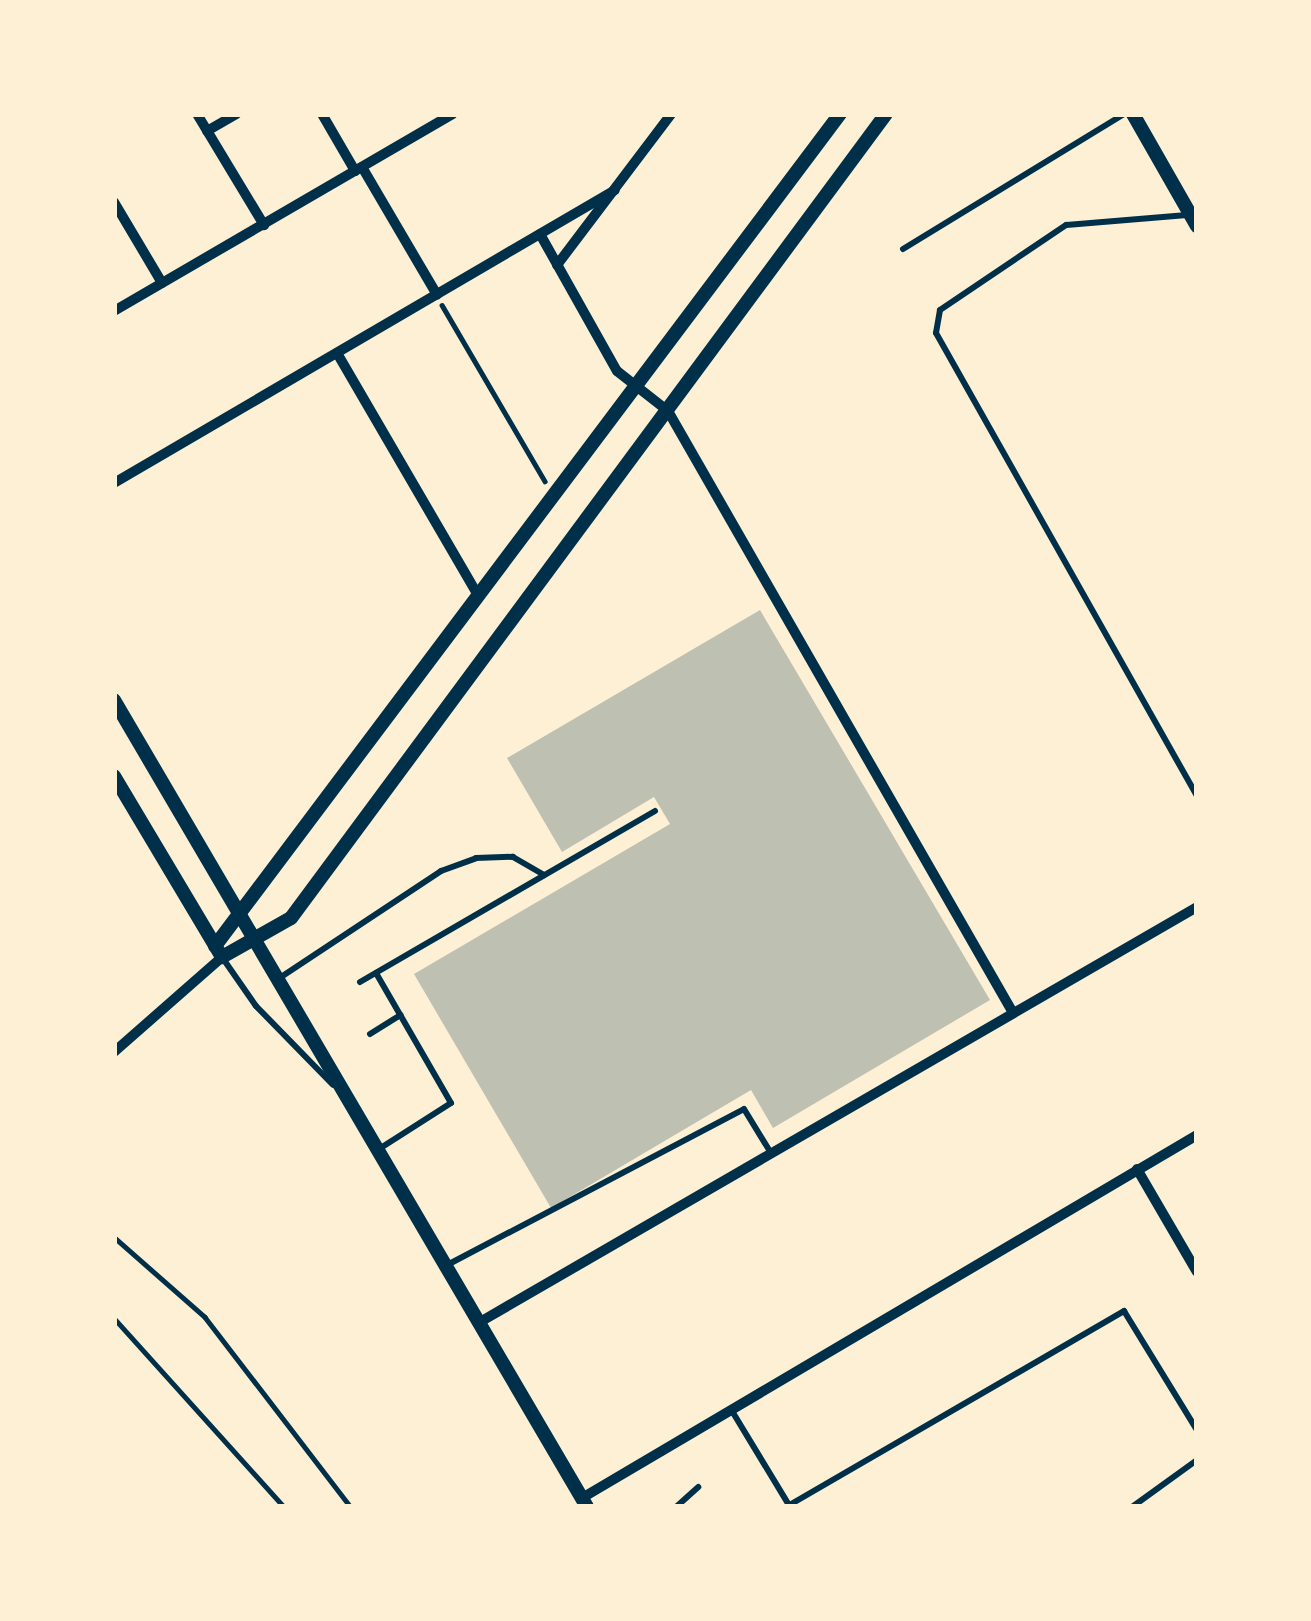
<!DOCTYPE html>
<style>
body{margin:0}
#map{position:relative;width:1311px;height:1621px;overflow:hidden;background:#fdf0d5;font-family:"Noto Sans",sans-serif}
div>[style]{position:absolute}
.building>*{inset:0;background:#bec0b2}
.path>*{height:4.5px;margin:-2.25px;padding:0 2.25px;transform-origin:2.25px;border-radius:2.25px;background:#003049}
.service>*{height:6px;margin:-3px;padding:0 3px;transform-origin:3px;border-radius:3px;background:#003049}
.minor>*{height:10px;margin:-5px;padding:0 5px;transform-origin:5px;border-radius:5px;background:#003049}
.tertiary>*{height:14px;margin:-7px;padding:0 7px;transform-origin:7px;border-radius:7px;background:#003049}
span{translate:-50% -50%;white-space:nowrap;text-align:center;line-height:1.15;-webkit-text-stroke:9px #fdf0d5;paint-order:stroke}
.frame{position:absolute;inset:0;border:117px solid #fdf0d5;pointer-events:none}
</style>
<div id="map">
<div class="building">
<div style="clip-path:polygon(760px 610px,990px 1000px,773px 1128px,751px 1090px,551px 1208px,414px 974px,670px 824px,654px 797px,562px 852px,507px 758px)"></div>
</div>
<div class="path">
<div style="left:442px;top:305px;width:204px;rotate:59.7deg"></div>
<div style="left:114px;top:1237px;width:121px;rotate:41.3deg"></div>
<div style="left:205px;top:1317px;width:240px;rotate:52.5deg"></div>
<div style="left:114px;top:1318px;width:254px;rotate:48deg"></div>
</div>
<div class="service">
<div style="left:1187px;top:215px;width:121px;rotate:175.3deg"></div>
<div style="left:1066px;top:225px;width:152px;rotate:146deg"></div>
<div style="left:940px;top:310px;width:23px;rotate:100deg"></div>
<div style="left:936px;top:333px;width:531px;rotate:60.59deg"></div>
<div style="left:903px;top:249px;width:259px;rotate:-31.4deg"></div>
<div style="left:224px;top:960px;width:56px;rotate:55.2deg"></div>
<div style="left:256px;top:1006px;width:110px;rotate:45.7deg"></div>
<div style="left:376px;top:973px;width:150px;rotate:60deg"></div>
<div style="left:451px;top:1103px;width:85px;rotate:147.4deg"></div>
<div style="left:281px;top:977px;width:192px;rotate:-33.5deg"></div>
<div style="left:441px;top:871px;width:37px;rotate:-20deg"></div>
<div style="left:476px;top:858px;width:37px;rotate:-2deg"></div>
<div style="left:513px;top:857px;width:36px;rotate:30deg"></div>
<div style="left:360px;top:982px;width:341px;rotate:-30.1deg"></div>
<div style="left:370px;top:1034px;width:36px;rotate:-32deg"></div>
<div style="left:449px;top:1264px;width:333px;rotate:-27.7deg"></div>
<div style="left:744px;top:1109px;width:52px;rotate:58.5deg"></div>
<div style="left:732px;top:1411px;width:110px;rotate:58.8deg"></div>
<div style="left:676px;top:1507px;width:30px;rotate:-42deg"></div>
<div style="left:786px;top:1507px;width:391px;rotate:-30.1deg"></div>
<div style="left:1124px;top:1311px;width:140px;rotate:58.5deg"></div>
<div style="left:1132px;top:1507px;width:80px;rotate:-35.9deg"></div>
</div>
<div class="minor">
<div style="left:197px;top:114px;width:130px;rotate:58.9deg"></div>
<div style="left:322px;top:114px;width:66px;rotate:59.9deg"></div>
<div style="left:207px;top:131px;width:34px;rotate:-30deg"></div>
<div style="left:362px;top:167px;width:148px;rotate:59.6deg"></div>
<div style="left:114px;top:202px;width:94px;rotate:59.3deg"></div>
<div style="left:540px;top:234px;width:157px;rotate:60.7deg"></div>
<div style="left:617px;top:371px;width:65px;rotate:38.1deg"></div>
<div style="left:668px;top:411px;width:694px;rotate:60.18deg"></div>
<div style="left:557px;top:265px;width:189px;rotate:-52.9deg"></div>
<div style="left:114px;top:311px;width:392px;rotate:-30.2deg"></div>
<div style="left:337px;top:353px;width:282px;rotate:59.8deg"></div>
<div style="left:114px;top:483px;width:580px;rotate:-30.32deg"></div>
<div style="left:114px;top:1052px;width:144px;rotate:-41.3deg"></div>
<div style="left:1137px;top:1169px;width:119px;rotate:59.8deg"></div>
<div style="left:480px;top:1322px;width:828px;rotate:-30.06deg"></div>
<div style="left:582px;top:1498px;width:714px;rotate:-30.55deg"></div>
</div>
<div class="tertiary">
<div style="left:1133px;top:114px;width:129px;rotate:60.3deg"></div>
<div style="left:114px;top:700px;width:935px;rotate:59.62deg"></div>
<div style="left:114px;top:776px;width:211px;rotate:59.2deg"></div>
<div style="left:222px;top:957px;width:79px;rotate:-29.5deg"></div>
<div style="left:291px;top:918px;width:1000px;rotate:-53.5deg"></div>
<div style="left:215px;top:946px;width:1041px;rotate:-53.09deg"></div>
</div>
<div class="frame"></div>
</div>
